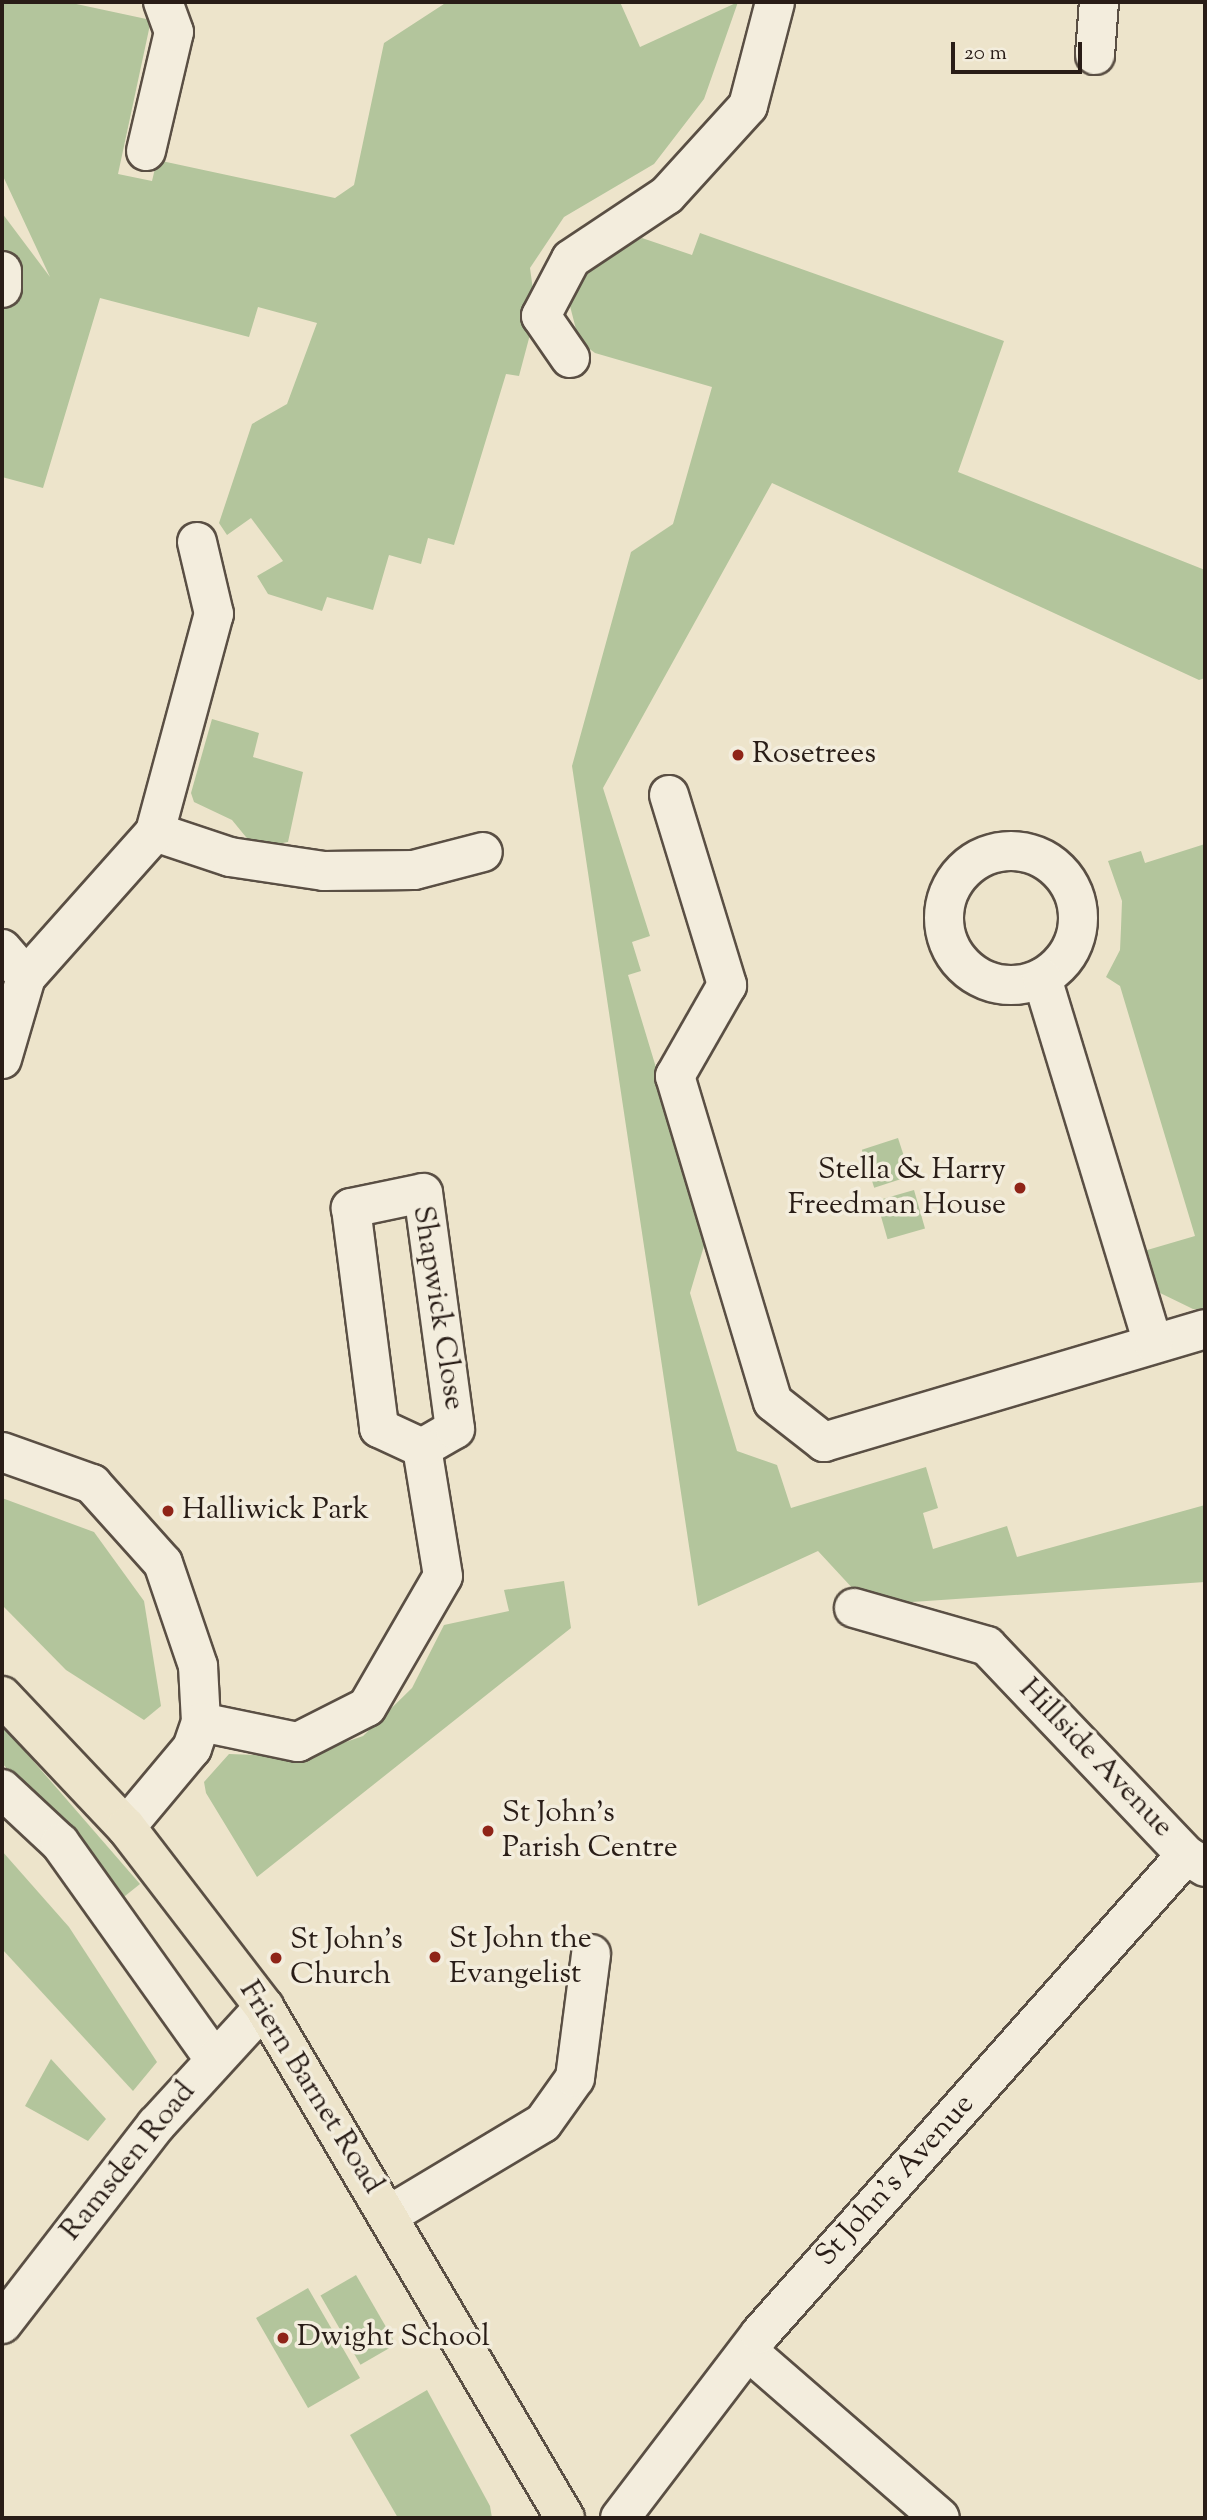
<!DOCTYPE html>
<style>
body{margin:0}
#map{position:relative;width:1207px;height:2520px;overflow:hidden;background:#ede4cb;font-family:"Sorts Mill Goudy",serif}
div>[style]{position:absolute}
.green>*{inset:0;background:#b3c59c;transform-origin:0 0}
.roads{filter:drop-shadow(2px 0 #5a4f44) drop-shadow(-2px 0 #5a4f44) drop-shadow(0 2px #5a4f44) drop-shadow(0 -2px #5a4f44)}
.minor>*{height:38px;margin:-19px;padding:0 19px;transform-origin:19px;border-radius:19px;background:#f3eddd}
.minor>.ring{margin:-19px;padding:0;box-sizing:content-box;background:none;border:38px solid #f3eddd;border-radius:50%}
.major>*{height:38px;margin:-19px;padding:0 19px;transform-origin:19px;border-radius:19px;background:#ede4cb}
.dots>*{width:19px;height:19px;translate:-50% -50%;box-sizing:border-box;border:4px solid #f3eddd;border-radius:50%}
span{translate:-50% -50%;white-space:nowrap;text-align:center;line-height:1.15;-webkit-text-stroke:7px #f3eddd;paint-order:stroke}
.poi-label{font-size:30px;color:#291d17}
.left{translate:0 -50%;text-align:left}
.right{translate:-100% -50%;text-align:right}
.street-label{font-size:30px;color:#291d17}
.frame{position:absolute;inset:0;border:4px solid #291d17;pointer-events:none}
.scale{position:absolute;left:951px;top:42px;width:131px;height:32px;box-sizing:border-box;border:4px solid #291d17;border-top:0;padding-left:9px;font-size:21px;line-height:24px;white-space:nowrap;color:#291d17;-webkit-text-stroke:5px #f3eddd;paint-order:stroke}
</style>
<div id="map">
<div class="green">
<div style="clip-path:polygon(2px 2px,67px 2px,151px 20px,118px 174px,152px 181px,157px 160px,335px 198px,354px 185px,384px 43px,447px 2px,620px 2px,640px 47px,738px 2px,704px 99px,654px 164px,564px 217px,530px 268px,536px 312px,519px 376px,506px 374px,454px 545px,428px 538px,421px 564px,389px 555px,373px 610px,327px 597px,322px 611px,268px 594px,257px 576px,283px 561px,251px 518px,227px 535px,219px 523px,252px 424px,287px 404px,317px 323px,258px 307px,249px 337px,100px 298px,43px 488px,2px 477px,2px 213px,50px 277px,2px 174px)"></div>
<div style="clip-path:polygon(700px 233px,1004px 341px,958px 472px,1205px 570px,1205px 678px,1199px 680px,772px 483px,603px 788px,650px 936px,632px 942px,641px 971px,628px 975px,707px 1236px,690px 1293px,737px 1451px,777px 1465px,791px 1508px,926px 1467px,938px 1508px,923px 1513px,933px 1549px,1007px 1526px,1017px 1557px,1205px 1505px,1205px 1582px,868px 1605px,818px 1551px,698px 1606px,572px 766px,631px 552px,673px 524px,712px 387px,595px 353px,579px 341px,570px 306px,572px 292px,597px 261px,642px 238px,692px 255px)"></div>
<div style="clip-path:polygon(212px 719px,259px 733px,253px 757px,303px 772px,288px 842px,255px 848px,232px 820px,194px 802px,191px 793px)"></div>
<div style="clip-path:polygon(1205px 844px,1205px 1309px,1193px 1309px,1156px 1291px,1137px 1253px,1195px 1236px,1120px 986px,1106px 977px,1120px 950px,1121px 928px,1122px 901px,1108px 861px,1141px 851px,1145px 863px)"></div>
<div style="left:898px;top:1138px;width:40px;height:38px;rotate:72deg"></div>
<div style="left:914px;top:1190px;width:40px;height:39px;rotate:74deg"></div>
<div style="clip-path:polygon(2px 1498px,94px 1532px,144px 1601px,161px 1706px,144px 1720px,66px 1670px,2px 1605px)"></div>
<div style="clip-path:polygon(564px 1581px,571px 1628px,257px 1877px,206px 1793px,204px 1782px,229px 1754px,303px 1757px,363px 1736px,412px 1688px,444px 1625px,509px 1611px,504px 1590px)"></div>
<div style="clip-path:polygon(2px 1725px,140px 1884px,120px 1900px,2px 1763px)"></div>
<div style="clip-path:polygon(2px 1851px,69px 1927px,157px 2062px,133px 2091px,2px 1949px)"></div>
<div style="clip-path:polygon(51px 2059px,106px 2119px,88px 2141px,25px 2106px)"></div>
<div style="left:356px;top:2275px;width:80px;height:41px;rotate:60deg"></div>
<div style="left:308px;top:2288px;width:104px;height:60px;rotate:60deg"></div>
<div style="clip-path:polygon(427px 2390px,490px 2506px,492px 2518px,398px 2518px,350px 2435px)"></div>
</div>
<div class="roads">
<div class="minor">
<div style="left:1095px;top:55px;width:53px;rotate:-85.7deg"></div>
<div style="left:146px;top:151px;width:122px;rotate:-76.8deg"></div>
<div style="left:174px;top:32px;width:32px;rotate:-110deg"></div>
<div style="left:2px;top:271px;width:17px;rotate:90deg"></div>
<div style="left:570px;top:358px;width:51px;rotate:-124.6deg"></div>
<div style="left:541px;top:316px;width:64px;rotate:-62.2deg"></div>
<div style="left:571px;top:259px;width:115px;rotate:-33.7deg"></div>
<div style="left:667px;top:195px;width:120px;rotate:-47.7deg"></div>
<div style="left:748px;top:106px;width:107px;rotate:-75.4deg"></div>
<div style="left:669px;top:795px;width:199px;rotate:73deg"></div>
<div style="left:727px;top:985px;width:105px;rotate:119.7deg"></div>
<div style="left:675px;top:1076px;width:340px;rotate:73.3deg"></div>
<div style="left:773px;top:1402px;width:65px;rotate:38.1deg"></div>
<div style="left:824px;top:1442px;width:397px;rotate:-16.5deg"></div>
<div style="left:155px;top:832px;width:79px;rotate:18.4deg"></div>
<div style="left:230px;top:857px;width:95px;rotate:8.5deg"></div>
<div style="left:324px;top:871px;width:90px;rotate:-0.6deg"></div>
<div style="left:414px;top:870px;width:71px;rotate:-14.6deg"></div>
<div class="ring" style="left:944px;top:851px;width:96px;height:96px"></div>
<div style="left:2px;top:949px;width:37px;rotate:49deg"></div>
<div style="left:1042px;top:978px;width:382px;rotate:73.1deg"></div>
<div style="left:2px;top:1059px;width:85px;rotate:-73.7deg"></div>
<div style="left:26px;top:977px;width:194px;rotate:-48.3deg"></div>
<div style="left:155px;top:832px;width:226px;rotate:-74.9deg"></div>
<div style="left:214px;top:614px;width:74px;rotate:-103.3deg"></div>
<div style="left:2px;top:1452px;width:96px;rotate:19.6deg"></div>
<div style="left:92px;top:1484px;width:106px;rotate:48.1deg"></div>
<div style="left:163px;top:1563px;width:109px;rotate:71.2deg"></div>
<div style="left:198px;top:1666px;width:56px;rotate:86.9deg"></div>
<div style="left:201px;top:1722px;width:28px;rotate:109deg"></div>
<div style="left:192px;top:1748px;width:103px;rotate:129.9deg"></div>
<div style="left:854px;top:1608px;width:138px;rotate:15.9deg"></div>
<div style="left:987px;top:1646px;width:289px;rotate:46.4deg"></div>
<div style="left:1186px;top:1855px;width:22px;rotate:32deg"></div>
<div style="left:201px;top:1722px;width:99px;rotate:11.7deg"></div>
<div style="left:298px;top:1742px;width:77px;rotate:-26.9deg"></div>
<div style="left:367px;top:1707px;width:151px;rotate:-59.9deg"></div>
<div style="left:443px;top:1576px;width:130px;rotate:-99.3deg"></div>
<div style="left:422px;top:1448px;width:38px;rotate:-30deg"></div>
<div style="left:455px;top:1429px;width:238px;rotate:-97.7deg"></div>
<div style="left:423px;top:1193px;width:74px;rotate:168.2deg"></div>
<div style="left:351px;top:1208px;width:222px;rotate:82.7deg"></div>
<div style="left:379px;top:1428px;width:47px;rotate:24.9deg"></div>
<div style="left:2px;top:1789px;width:79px;rotate:43deg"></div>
<div style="left:60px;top:1843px;width:265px;rotate:54.5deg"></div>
<div style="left:389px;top:2215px;width:179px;rotate:-30.9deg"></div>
<div style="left:543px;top:2123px;width:55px;rotate:-54.6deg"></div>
<div style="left:575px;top:2078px;width:125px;rotate:-82.6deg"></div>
<div style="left:2px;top:2324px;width:252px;rotate:-52.3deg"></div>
<div style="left:156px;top:2125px;width:160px;rotate:-47.5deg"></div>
<div style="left:748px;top:2351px;width:254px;rotate:41deg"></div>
<div style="left:620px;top:2518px;width:231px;rotate:-52.7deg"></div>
<div style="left:760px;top:2334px;width:641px;rotate:-48.35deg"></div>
</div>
<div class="major">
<div style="left:2px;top:1696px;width:180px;rotate:46.6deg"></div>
<div style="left:126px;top:1827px;width:227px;rotate:52.5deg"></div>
<div style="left:264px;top:2007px;width:593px;rotate:59.5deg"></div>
</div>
</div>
<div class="dots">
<div style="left:738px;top:755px;background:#8f2418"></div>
<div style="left:1020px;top:1188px;background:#8f2418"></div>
<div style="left:168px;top:1511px;background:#8f2418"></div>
<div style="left:488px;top:1831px;background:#8f2418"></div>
<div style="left:435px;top:1957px;background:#8f2418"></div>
<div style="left:276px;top:1958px;background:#8f2418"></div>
<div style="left:283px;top:2338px;background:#8f2418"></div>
</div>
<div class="poi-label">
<span class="left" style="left:752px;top:755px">Rosetrees</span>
<span class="right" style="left:1006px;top:1188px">Stella &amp; Harry<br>Freedman House</span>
<span class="left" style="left:182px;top:1511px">Halliwick Park</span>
<span class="left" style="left:502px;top:1831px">St John's<br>Parish Centre</span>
<span class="left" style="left:449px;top:1957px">St John the<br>Evangelist</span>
<span class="left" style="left:290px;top:1958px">St John's<br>Church</span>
<span class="left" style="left:297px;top:2338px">Dwight School</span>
</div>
<div class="street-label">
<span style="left:437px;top:1308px;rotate:81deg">Shapwick Close</span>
<span style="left:1095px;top:1759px;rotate:46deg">Hillside Avenue</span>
<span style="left:310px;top:2088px;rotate:58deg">Friern Barnet Road</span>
<span style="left:129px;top:2162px;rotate:-51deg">Ramsden Road</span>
<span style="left:896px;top:2181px;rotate:-48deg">St John's Avenue</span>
</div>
<div class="frame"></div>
<div class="scale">20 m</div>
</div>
